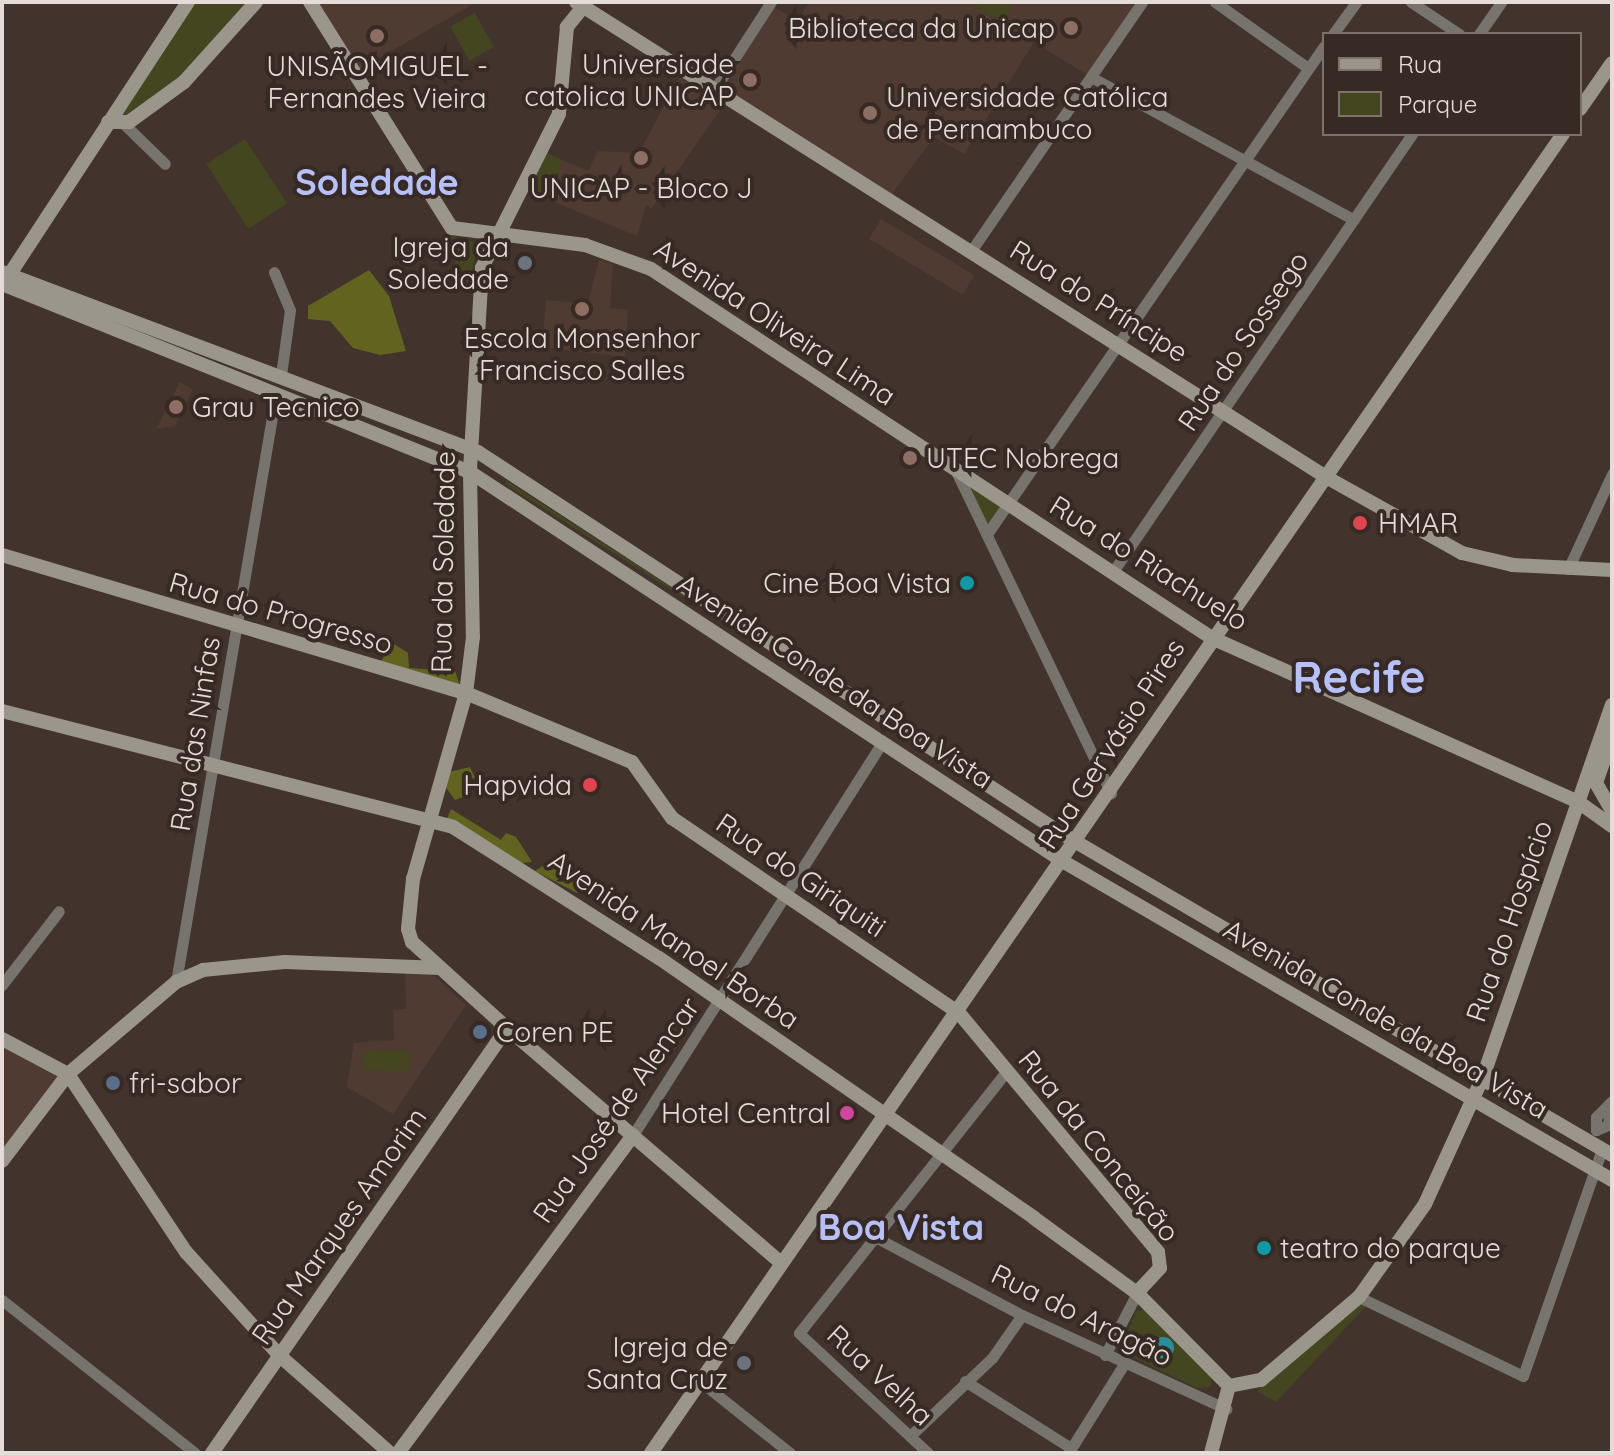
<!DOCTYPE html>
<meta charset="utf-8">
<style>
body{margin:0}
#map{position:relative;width:1614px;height:1455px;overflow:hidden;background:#42342d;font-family:Quicksand,sans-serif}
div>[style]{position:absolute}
.built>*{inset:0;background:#4f3b31;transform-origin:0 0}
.green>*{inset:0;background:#444620;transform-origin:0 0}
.forest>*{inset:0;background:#61641e}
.water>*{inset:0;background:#288e9a}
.round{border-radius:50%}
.street>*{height:11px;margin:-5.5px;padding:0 5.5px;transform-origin:5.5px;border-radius:5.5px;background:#77746e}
.secondary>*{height:14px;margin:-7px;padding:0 7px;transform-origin:7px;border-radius:7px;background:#9b968c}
.dots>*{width:22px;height:22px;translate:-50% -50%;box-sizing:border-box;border:4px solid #372a24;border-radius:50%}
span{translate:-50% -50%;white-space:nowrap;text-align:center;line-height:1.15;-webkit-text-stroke:8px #372a24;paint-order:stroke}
.poi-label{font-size:28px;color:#e5dcd7}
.right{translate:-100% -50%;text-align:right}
.left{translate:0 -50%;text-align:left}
.street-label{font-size:28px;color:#e5dcd7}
.district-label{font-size:36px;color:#b6c0f9;font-weight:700}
.town-label{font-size:44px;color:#b6c0f9;font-weight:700}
.frame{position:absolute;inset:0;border:4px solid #e5dcd7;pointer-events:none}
.legend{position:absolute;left:1322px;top:32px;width:260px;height:104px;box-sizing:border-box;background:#372a24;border:2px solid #7d716c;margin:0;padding:10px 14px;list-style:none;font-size:24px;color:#e5dcd7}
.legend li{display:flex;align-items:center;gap:16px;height:40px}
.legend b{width:40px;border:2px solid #7d716c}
</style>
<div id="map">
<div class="built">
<div style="clip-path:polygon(317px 2px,475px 2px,475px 3px,358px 70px)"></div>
<div style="clip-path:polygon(810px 2px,1142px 2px,1091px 77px,1034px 42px,964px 154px,934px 137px,888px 199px,714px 90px,770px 4px,797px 21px)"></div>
<div style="clip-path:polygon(680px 76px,725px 103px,651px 209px,646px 205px,637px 236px,525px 190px,546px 153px,588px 171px,598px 151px,639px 153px)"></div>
<div style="left:881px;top:219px;width:109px;height:23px;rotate:31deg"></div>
<div style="clip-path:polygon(599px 260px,613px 264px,610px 308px,628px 310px,625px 357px,542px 347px,546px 300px,588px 304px)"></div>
<div style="clip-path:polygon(180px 382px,193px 389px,175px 426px,156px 429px)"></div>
<div style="clip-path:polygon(405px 970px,428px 970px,466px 1005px,393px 1114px,347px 1087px,354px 1043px,394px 1040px,393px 1010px,406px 1009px)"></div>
<div style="clip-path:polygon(2px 1039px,68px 1074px,2px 1160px)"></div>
</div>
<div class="green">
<div style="clip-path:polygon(192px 2px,247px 2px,207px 54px,126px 121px,116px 115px)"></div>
<div style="clip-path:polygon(969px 2px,1013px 2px,1003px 23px)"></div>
<div style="left:475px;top:13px;width:39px;height:28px;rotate:61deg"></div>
<div style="left:245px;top:139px;width:77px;height:46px;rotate:57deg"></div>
<div style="left:546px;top:153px;width:19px;height:43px;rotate:25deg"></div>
<div style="clip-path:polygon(448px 235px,479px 243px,467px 289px,444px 238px)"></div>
<div style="clip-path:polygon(954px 468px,1007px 505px,987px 534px)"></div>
<div style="clip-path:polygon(507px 481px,688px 598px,689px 601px,505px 484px)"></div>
<div style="left:364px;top:1051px;width:46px;height:19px;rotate:1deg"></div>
<div style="clip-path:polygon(1358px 1302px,1366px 1306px,1276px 1402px,1257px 1391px)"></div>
<div style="clip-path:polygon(1145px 1309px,1212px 1377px,1210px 1387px,1197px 1388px,1120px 1351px,1136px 1311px)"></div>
</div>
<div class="forest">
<div style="clip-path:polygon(369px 270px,389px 296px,406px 351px,380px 355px,353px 348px,330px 321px,308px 319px,308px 306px)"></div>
<div style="clip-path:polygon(386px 639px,408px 653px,409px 668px,455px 671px,461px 689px,373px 664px,383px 659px)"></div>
<div style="clip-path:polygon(470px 767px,475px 778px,464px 779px,468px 795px,455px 800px,444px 785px,449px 772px)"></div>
<div style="clip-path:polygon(451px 809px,501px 840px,506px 833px,516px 837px,532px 862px,521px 863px,446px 821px)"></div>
<div style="clip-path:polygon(554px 858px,551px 870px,561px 865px,583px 877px,577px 893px,535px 871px)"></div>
</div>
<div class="water">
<div class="round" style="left:1152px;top:1337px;width:22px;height:22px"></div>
</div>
<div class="street">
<div style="left:1215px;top:2px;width:114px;rotate:35.4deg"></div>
<div style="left:1411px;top:2px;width:58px;rotate:33.7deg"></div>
<div style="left:1333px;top:34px;width:39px;rotate:-54deg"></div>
<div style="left:1479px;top:34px;width:39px;rotate:-55deg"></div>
<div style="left:1091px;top:77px;width:299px;rotate:28.5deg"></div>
<div style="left:714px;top:90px;width:105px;rotate:-57.1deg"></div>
<div style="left:124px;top:124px;width:57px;rotate:44.3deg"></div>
<div style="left:971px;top:251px;width:302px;rotate:-55.5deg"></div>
<div style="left:274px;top:272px;width:41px;rotate:67.2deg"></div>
<div style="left:290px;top:310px;width:66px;rotate:97.9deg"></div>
<div style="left:955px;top:469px;width:360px;rotate:64.3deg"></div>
<div style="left:987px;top:534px;width:593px;rotate:-55.37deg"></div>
<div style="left:1568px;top:569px;width:105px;rotate:-65.1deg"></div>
<div style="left:1112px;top:573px;width:532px;rotate:-55.65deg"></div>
<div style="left:176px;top:982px;width:591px;rotate:-80.36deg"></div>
<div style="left:2px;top:985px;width:93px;rotate:-52.4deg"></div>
<div style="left:1610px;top:1103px;width:22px;rotate:95deg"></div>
<div style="left:1608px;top:1125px;width:13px;rotate:157deg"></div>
<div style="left:1596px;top:1130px;width:13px;rotate:-90deg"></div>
<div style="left:1596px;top:1117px;width:23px;rotate:-45deg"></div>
<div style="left:633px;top:1135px;width:464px;rotate:-57.6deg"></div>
<div style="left:877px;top:1238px;width:164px;rotate:28deg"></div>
<div style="left:1022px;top:1315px;width:225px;rotate:24.7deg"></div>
<div style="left:1359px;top:1297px;width:182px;rotate:25.7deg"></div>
<div style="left:1523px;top:1376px;width:240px;rotate:-70.8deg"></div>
<div style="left:2px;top:1300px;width:246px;rotate:38.4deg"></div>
<div style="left:1105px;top:1355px;width:70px;rotate:-62.7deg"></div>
<div style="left:965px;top:1381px;width:125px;rotate:32.3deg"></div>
<div style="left:701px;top:1382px;width:114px;rotate:38.6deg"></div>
<div style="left:910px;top:1436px;width:113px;rotate:-43.6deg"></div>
<div style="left:992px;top:1358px;width:52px;rotate:-55.1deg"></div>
<div style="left:1069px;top:1452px;width:104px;rotate:-58deg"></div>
<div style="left:928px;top:1453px;width:176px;rotate:-137.1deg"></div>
<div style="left:799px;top:1333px;width:333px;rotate:-51.6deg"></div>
</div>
<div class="secondary">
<div style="left:310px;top:2px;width:267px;rotate:57.9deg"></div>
<div style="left:452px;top:228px;width:134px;rotate:7.3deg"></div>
<div style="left:585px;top:245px;width:70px;rotate:20deg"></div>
<div style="left:651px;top:269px;width:671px;rotate:33.34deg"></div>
<div style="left:1212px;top:638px;width:400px;rotate:24.1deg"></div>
<div style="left:1577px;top:801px;width:43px;rotate:35.5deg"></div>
<div style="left:576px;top:2px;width:888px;rotate:32.35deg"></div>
<div style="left:1326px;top:477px;width:156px;rotate:29.2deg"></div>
<div style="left:1462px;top:553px;width:52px;rotate:13.2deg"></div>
<div style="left:1513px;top:565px;width:99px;rotate:2.9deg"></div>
<div style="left:583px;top:7px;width:26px;rotate:129deg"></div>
<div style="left:567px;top:27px;width:87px;rotate:95.3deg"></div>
<div style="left:559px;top:114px;width:172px;rotate:116.6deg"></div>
<div style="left:482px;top:268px;width:204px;rotate:93.4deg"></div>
<div style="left:470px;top:472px;width:165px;rotate:89deg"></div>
<div style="left:473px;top:637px;width:56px;rotate:97.1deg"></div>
<div style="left:466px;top:693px;width:193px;rotate:105.9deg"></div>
<div style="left:413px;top:879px;width:50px;rotate:95.7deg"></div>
<div style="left:408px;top:929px;width:14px;rotate:73deg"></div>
<div style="left:412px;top:942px;width:128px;rotate:42.2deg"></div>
<div style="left:507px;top:1028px;width:358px;rotate:40.6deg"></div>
<div style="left:1580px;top:109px;width:56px;rotate:-55.2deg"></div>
<div style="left:108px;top:122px;width:21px"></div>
<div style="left:129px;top:122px;width:68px;rotate:-36deg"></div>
<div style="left:184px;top:82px;width:108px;rotate:-48deg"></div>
<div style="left:2px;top:272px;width:509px;rotate:20.71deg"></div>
<div style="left:478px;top:452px;width:700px;rotate:33.17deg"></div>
<div style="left:1064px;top:835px;width:635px;rotate:30.28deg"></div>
<div style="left:4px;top:283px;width:336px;rotate:-56.8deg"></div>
<div style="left:2px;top:284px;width:504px;rotate:21.89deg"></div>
<div style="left:470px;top:472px;width:711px;rotate:33.29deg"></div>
<div style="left:1064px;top:862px;width:634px;rotate:30.13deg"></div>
<div style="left:2px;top:555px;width:484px;rotate:16.6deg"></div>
<div style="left:466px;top:693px;width:180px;rotate:22.6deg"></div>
<div style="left:632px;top:762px;width:69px;rotate:54.5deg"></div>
<div style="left:672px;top:818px;width:347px;rotate:34.2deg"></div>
<div style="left:959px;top:1013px;width:311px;rotate:50.2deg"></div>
<div style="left:1158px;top:1252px;width:16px;rotate:83deg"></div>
<div style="left:1160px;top:1268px;width:34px;rotate:133deg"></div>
<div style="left:2px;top:711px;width:466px;rotate:14.4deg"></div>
<div style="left:453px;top:827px;width:244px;rotate:32.5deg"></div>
<div style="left:659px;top:958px;width:456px;rotate:34.7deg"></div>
<div style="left:1034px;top:1218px;width:127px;rotate:36.1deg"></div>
<div style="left:1137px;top:1293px;width:131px;rotate:45.3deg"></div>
<div style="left:1612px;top:737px;width:49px;rotate:109.2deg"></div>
<div style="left:1596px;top:783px;width:32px;rotate:60deg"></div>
<div style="left:2px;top:1039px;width:75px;rotate:27.9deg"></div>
<div style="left:68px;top:1074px;width:214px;rotate:56.5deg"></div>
<div style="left:186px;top:1252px;width:140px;rotate:47.9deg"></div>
<div style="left:280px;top:1356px;width:147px;rotate:41.4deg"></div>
<div style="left:2px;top:1161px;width:109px;rotate:-52.8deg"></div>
<div style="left:68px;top:1074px;width:142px;rotate:-40.4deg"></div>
<div style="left:176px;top:982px;width:30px;rotate:-24deg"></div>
<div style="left:203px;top:970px;width:82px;rotate:-5.6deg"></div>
<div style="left:285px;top:962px;width:155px;rotate:2.2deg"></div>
<div style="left:1229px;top:1386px;width:33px;rotate:-11deg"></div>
<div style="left:1261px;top:1380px;width:128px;rotate:-40.3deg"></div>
<div style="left:1359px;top:1297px;width:114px;rotate:-54.6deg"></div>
<div style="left:1425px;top:1204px;width:140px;rotate:-65.5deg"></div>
<div style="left:1483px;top:1077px;width:394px;rotate:-70.9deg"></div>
<div style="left:212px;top:1453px;width:517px;rotate:-55.23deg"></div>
<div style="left:398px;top:1453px;width:395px;rotate:-53.5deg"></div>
<div style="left:651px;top:1453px;width:1604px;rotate:-55.34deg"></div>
<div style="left:1211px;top:1453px;width:69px;rotate:-75deg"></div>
</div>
<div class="dots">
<div style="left:1071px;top:28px;background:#8d6e63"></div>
<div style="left:377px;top:36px;background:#8d6e63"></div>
<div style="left:750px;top:80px;background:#8d6e63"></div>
<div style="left:870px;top:113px;background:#8d6e63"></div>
<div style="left:641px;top:158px;background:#8d6e63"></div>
<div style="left:525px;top:263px;background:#6b7280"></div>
<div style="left:582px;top:309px;background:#8d6e63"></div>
<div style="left:176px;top:407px;background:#8d6e63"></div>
<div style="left:910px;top:458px;background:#8d6e63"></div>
<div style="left:1360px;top:523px;background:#e0444e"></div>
<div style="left:967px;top:583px;background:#0f9aa8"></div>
<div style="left:590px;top:785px;background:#e0444e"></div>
<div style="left:480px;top:1032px;background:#5c6f8a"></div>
<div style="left:113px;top:1083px;background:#5c6f8a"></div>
<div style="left:847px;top:1113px;background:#d1479c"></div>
<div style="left:1264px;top:1248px;background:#0f9aa8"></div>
<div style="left:744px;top:1363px;background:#6b7280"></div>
</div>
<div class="poi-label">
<span class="right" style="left:1055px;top:28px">Biblioteca da Unicap</span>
<span class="right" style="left:734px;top:80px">Universiade<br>catolica UNICAP</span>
<span style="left:377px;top:82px">UNISÃOMIGUEL -<br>Fernandes Vieira</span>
<span class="left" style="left:886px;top:113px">Universidade Católica<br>de Pernambuco</span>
<span style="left:641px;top:188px">UNICAP - Bloco J</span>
<span class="right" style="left:509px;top:263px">Igreja da<br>Soledade</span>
<span style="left:582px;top:354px">Escola Monsenhor<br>Francisco Salles</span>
<span class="left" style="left:192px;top:407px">Grau Tecnico</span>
<span class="left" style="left:926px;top:458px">UTEC Nobrega</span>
<span class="left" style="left:1378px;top:523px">HMAR</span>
<span class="right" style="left:951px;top:583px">Cine Boa Vista</span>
<span class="right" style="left:572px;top:785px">Hapvida</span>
<span class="left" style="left:496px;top:1032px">Coren PE</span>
<span class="left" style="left:129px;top:1083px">fri-sabor</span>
<span class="right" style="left:831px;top:1113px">Hotel Central</span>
<span class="left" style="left:1280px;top:1248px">teatro do parque</span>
<span class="right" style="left:728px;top:1363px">Igreja de<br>Santa Cruz</span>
</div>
<div class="street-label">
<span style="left:1099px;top:301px;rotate:32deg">Rua do Príncipe</span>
<span style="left:775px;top:322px;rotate:33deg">Avenida Oliveira Lima</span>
<span style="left:1243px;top:341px;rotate:-56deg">Rua do Sossego</span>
<span style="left:443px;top:562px;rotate:-89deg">Rua da Soledade</span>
<span style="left:1149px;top:563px;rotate:32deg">Rua do Riachuelo</span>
<span style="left:281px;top:613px;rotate:16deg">Rua do Progresso</span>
<span style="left:835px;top:681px;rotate:33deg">Avenida Conde da Boa Vista</span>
<span style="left:195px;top:734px;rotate:-81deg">Rua das Ninfas</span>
<span style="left:1111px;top:744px;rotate:-57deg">Rua Gervásio Pires</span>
<span style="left:801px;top:875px;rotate:34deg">Rua do Giriquiti</span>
<span style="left:1509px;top:921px;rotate:-71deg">Rua do Hospício</span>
<span style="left:674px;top:940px;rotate:34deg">Avenida Manoel Borba</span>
<span style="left:1386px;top:1019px;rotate:30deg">Avenida Conde da Boa Vista</span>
<span style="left:616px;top:1110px;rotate:-55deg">Rua José de Alencar</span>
<span style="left:1099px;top:1146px;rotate:51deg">Rua da Conceição</span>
<span style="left:339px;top:1226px;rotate:-55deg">Rua Marques Amorim</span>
<span style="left:1082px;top:1315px;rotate:26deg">Rua do Aragão</span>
<span style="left:880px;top:1375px;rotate:43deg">Rua Velha</span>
</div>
<div class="district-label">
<span style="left:377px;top:182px">Soledade</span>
<span style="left:901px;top:1227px">Boa Vista</span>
</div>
<div class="town-label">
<span style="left:1359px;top:677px">Recife</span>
</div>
<div class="frame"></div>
<ul class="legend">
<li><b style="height:10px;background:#9b968c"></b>Rua</li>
<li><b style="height:22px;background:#444620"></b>Parque</li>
</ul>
</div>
